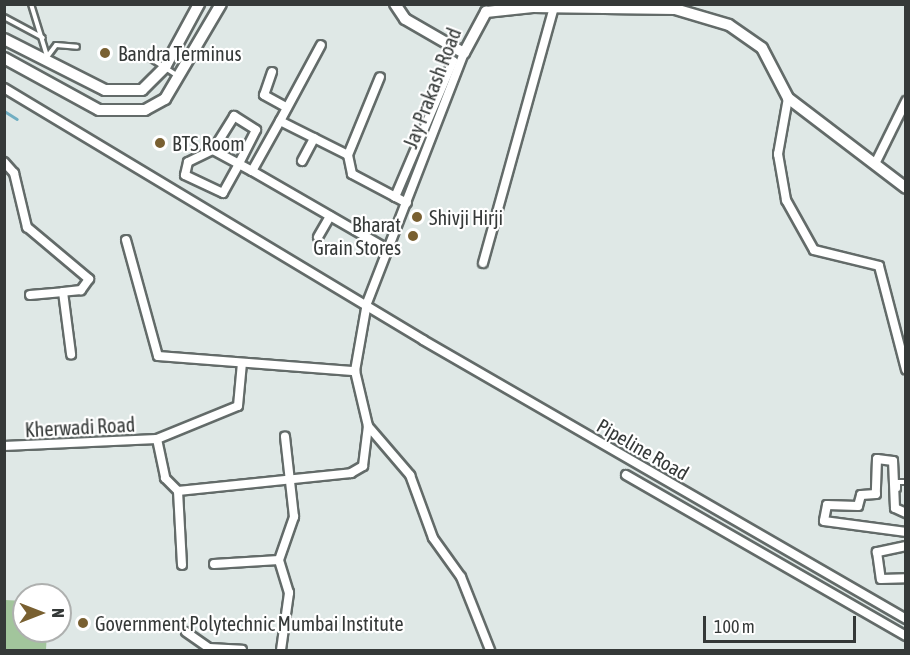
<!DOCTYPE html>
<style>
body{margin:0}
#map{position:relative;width:910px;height:655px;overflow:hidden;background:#dfe8e6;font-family:"Asap Condensed",sans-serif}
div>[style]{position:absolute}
.green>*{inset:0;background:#a2c59c}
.stream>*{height:3px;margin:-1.5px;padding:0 1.5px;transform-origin:1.5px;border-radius:1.5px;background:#70aec2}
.roads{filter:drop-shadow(2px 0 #636b69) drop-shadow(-2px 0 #636b69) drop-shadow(0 2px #636b69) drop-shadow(0 -2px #636b69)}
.service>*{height:4px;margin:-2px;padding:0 2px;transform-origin:2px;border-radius:2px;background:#fff}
.minor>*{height:8px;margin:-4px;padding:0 4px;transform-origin:4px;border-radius:4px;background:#fff}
.tertiary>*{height:10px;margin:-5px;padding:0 5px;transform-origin:5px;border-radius:5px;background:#fff}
.dots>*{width:16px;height:16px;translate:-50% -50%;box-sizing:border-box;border:3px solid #fff;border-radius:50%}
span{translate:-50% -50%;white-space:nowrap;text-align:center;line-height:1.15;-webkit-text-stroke:4.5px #fff;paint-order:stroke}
.poi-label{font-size:20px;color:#353938}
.left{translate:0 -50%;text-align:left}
.right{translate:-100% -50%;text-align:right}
.street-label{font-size:20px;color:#353938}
.frame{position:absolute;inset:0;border:6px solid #353938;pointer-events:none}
.north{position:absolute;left:12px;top:583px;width:60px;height:60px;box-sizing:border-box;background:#fff;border:2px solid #aeb0af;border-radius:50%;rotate:90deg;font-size:16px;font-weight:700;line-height:24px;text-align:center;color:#353938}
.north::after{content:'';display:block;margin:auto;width:21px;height:27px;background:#796031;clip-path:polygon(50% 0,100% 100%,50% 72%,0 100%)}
.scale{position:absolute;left:703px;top:616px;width:153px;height:27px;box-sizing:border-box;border:3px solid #353938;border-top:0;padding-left:8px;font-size:18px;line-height:21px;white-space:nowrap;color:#353938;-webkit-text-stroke:4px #fff;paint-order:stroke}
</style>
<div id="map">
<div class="green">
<div style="clip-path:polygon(5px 600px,24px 601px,24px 631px,47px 631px,46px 650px,5px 650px)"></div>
</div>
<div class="stream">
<div style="left:4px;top:111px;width:15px;rotate:32deg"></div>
</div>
<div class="roads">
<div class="service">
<div style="left:31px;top:4px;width:54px;rotate:72.9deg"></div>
<div style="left:4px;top:17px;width:44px;rotate:28.3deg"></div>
<div style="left:141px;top:52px;width:44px;rotate:33deg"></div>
<div style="left:47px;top:57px;width:15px;rotate:-53deg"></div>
<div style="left:56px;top:45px;width:21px;rotate:5deg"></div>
<div style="left:898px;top:489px;width:7px;rotate:-90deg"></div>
<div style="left:898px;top:482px;width:8px"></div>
</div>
<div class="minor">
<div style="left:272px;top:72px;width:24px;rotate:109deg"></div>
<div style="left:264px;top:95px;width:26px;rotate:29deg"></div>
<div style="left:4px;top:88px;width:489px;rotate:31deg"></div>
<div style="left:423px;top:340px;width:558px;rotate:30.01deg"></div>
<div style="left:788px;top:98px;width:57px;rotate:100.1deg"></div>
<div style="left:778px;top:154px;width:47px;rotate:80.1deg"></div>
<div style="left:786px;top:200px;width:57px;rotate:60.8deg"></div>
<div style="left:814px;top:250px;width:67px;rotate:13.8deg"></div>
<div style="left:879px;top:266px;width:107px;rotate:75.4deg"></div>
<div style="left:280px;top:121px;width:86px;rotate:-61.7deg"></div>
<div style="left:213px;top:150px;width:40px;rotate:-58deg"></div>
<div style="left:234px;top:116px;width:26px;rotate:32deg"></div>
<div style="left:256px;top:130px;width:38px;rotate:117deg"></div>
<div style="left:239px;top:164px;width:33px;rotate:119deg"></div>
<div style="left:223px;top:193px;width:42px;rotate:-154.7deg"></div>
<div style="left:185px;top:175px;width:13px;rotate:-77deg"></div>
<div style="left:188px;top:162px;width:28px;rotate:-26deg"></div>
<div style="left:213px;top:150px;width:44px;rotate:28.3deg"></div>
<div style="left:348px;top:155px;width:84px;rotate:-67.7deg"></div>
<div style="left:302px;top:161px;width:26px;rotate:-62deg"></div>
<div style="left:4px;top:162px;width:15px;rotate:48deg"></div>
<div style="left:14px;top:173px;width:56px;rotate:76.5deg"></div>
<div style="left:27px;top:227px;width:81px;rotate:40deg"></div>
<div style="left:89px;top:279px;width:14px;rotate:126deg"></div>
<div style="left:81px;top:290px;width:18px;rotate:174deg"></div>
<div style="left:63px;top:292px;width:63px;rotate:82.6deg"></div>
<div style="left:876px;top:162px;width:68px;rotate:-63.8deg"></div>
<div style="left:395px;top:197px;width:148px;rotate:-66.9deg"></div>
<div style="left:318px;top:237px;width:24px;rotate:-60deg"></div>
<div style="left:126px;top:240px;width:120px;rotate:74.6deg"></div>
<div style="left:158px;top:356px;width:198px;rotate:4.4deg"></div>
<div style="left:355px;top:371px;width:69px;rotate:-80deg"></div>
<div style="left:367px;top:303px;width:268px;rotate:-68.8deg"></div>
<div style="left:389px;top:250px;width:158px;rotate:-150deg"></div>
<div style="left:252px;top:171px;width:57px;rotate:-60.8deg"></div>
<div style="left:280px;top:121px;width:76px;rotate:26.6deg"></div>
<div style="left:348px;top:155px;width:19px;rotate:78deg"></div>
<div style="left:352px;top:174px;width:62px;rotate:27.8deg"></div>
<div style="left:483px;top:263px;width:263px;rotate:-74.5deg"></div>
<div style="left:30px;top:295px;width:33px;rotate:-5deg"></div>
<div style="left:368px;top:426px;width:65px;rotate:49.4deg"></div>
<div style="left:410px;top:475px;width:67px;rotate:69.9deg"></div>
<div style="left:433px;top:538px;width:48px;rotate:54.3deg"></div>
<div style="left:461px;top:577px;width:79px;rotate:68.3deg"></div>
<div style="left:157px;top:439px;width:40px;rotate:78deg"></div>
<div style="left:165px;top:478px;width:18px;rotate:45deg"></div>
<div style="left:178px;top:491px;width:74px;rotate:86.9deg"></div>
<div style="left:4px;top:446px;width:153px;rotate:-2.6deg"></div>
<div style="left:157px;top:439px;width:87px;rotate:-22.2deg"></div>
<div style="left:238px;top:406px;width:43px;rotate:-84.7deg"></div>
<div style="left:626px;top:475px;width:323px;rotate:29.9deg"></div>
<div style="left:178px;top:491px;width:174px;rotate:-5.9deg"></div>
<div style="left:351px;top:473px;width:14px;rotate:-30deg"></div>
<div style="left:363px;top:466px;width:40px;rotate:-82.9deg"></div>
<div style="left:368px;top:426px;width:57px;rotate:-103.3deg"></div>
<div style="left:906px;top:513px;width:12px;rotate:-156deg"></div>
<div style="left:895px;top:508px;width:47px;rotate:-92.4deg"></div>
<div style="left:893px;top:461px;width:16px;rotate:-173deg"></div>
<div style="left:877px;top:459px;width:35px;rotate:92deg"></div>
<div style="left:876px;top:494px;width:15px;rotate:176deg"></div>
<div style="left:861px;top:495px;width:11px;rotate:105deg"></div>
<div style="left:858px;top:506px;width:31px;rotate:-178deg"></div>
<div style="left:827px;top:505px;width:16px;rotate:101deg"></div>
<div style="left:824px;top:521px;width:83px;rotate:7.6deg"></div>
<div style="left:906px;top:546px;width:30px;rotate:168deg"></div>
<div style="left:877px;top:552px;width:27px;rotate:82deg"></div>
<div style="left:881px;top:579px;width:25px;rotate:-2deg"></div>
<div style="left:214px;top:564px;width:65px;rotate:-3.5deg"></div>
<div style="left:186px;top:632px;width:28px;rotate:35deg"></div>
<div style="left:209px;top:648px;width:33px;rotate:3deg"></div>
<div style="left:281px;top:650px;width:58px;rotate:-82deg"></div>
<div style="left:289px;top:593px;width:34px;rotate:-107deg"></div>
<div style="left:279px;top:560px;width:46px;rotate:-70.8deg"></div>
<div style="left:294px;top:517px;width:81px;rotate:-96.4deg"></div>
</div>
<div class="tertiary">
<div style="left:395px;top:4px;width:18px;rotate:56deg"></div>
<div style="left:405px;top:19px;width:68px;rotate:30deg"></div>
<div style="left:464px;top:53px;width:47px;rotate:-61.8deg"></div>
<div style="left:486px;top:12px;width:47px;rotate:-6.1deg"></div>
<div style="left:533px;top:7px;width:142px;rotate:0.8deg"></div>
<div style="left:675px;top:9px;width:56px;rotate:16.5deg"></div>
<div style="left:729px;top:25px;width:40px;rotate:34.9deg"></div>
<div style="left:762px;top:48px;width:56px;rotate:62.5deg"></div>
<div style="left:788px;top:98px;width:148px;rotate:37.3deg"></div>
<div style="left:4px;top:39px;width:113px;rotate:26.8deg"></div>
<div style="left:105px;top:90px;width:37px"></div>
<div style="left:142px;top:90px;width:33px;rotate:-45deg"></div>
<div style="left:165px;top:67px;width:72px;rotate:-61.6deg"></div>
<div style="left:4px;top:58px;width:108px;rotate:28.7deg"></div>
<div style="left:99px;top:110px;width:46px"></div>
<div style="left:145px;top:110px;width:23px;rotate:-29deg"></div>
<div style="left:165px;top:99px;width:110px;rotate:-59.5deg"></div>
</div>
</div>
<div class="dots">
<div style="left:105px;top:53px;background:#796031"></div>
<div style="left:160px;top:143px;background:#796031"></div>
<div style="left:417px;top:217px;background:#796031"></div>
<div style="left:413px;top:236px;background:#796031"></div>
<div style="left:83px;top:623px;background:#796031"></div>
</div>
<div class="poi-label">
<span class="left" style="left:118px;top:53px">Bandra Terminus</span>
<span class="left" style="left:172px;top:143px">BTS Room</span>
<span class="left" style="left:429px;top:217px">Shivji Hirji</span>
<span class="right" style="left:401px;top:236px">Bharat<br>Grain Stores</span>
<span class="left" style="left:95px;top:623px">Government Polytechnic Mumbai Institute</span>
</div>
<div class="street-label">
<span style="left:432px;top:88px;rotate:-69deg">Jay Prakash Road</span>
<span style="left:80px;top:427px;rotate:-3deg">Kherwadi Road</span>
<span style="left:643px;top:449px;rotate:30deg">Pipeline Road</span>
</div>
<div class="frame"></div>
<div class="north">N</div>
<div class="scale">100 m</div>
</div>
